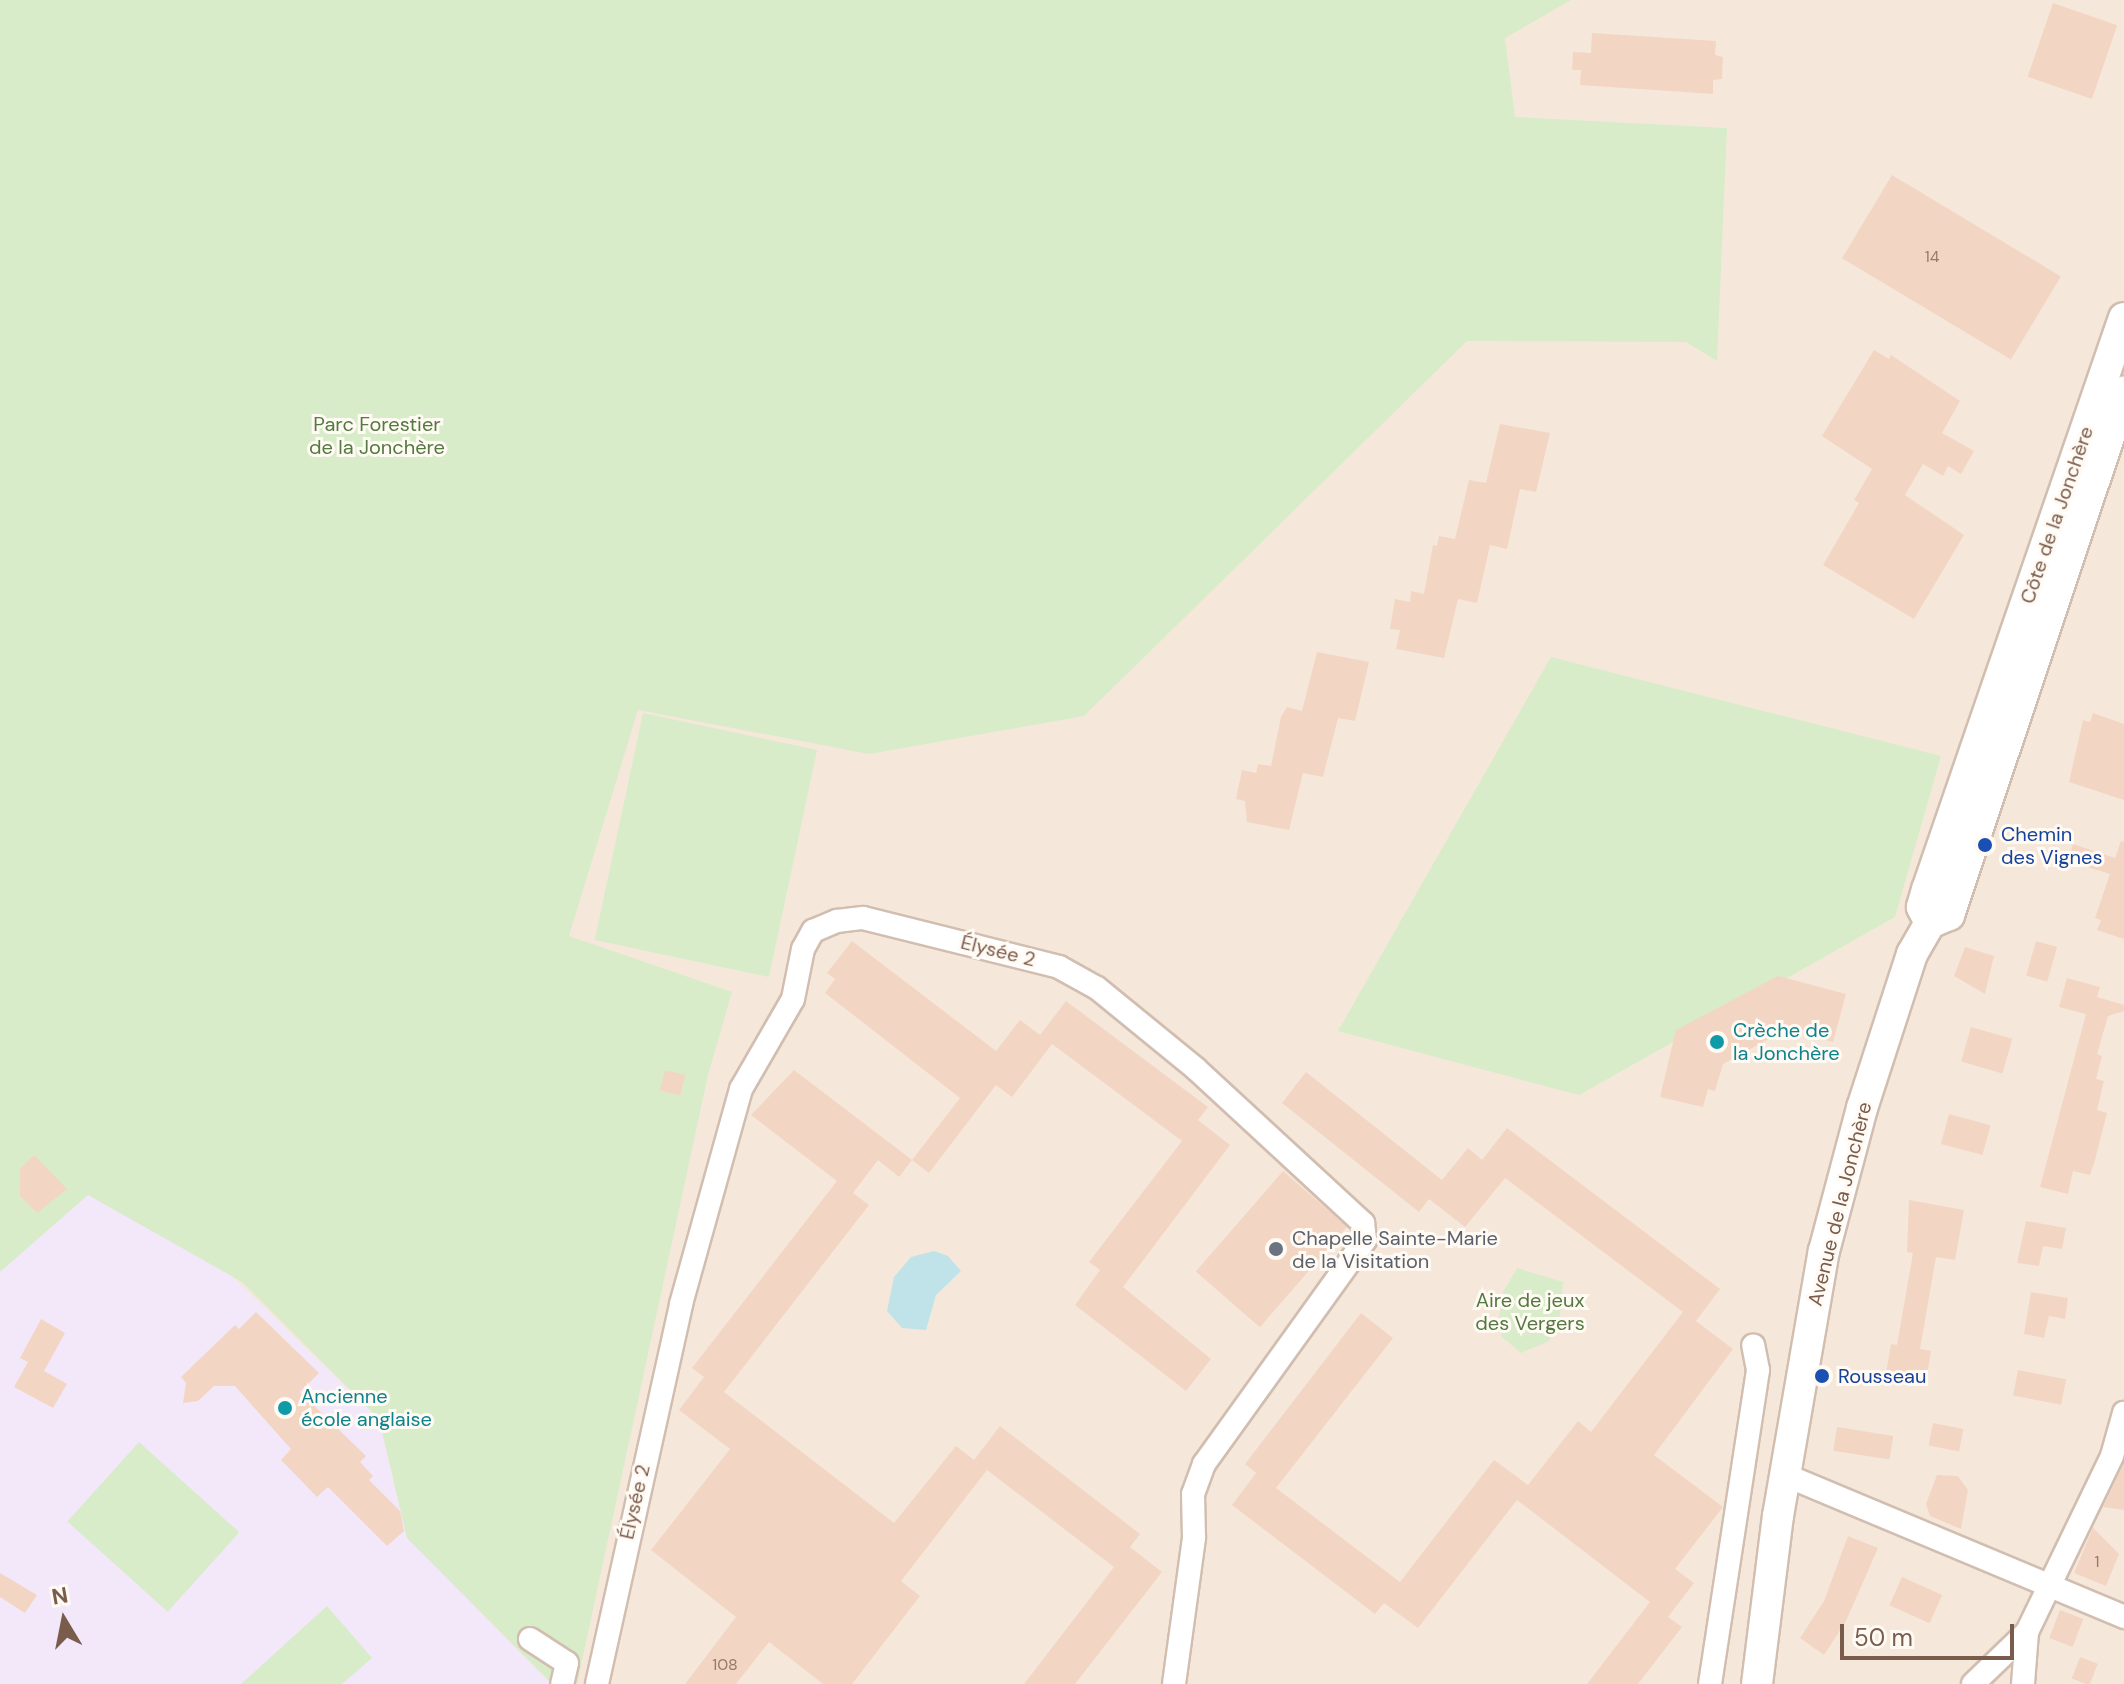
<!DOCTYPE html>
<meta charset="utf-8">
<style>
body{margin:0}
#map{position:relative;width:2124px;height:1684px;overflow:hidden;background:#fdf6ec;font-family:"DM Sans",sans-serif}
div>[style]{position:absolute}
.residential>*{inset:0;background:#f5e8da;transform-origin:0 0}
.education>*{inset:0;background:#f3e8fa}
.green>*{inset:0;background:#d8ecc9;transform-origin:0 0}
.water>*{inset:0;background:#bfe3e8}
.building>*{inset:0;background:#f3d5c3;transform-origin:0 0}
.roads{filter:drop-shadow(2px 0 #d1beb0) drop-shadow(-2px 0 #d1beb0) drop-shadow(0 2px #d1beb0) drop-shadow(0 -2px #d1beb0)}
.street>*{height:22px;margin:-11px;padding:0 11px;transform-origin:11px;border-radius:11px;background:#fff}
.secondary>*{height:30px;margin:-15px;padding:0 15px;transform-origin:15px;border-radius:15px;background:#fff}
.dots>*{width:22px;height:22px;translate:-50% -50%;box-sizing:border-box;border:4px solid #fffaf3;border-radius:50%}
span{translate:-50% -50%;white-space:nowrap;text-align:center;line-height:1.15;-webkit-text-stroke:6px #fffaf3;paint-order:stroke}
.number-label{font-size:16px;color:#987a6a}
.number-label span{-webkit-text-stroke-width:0}
.park-label{font-size:20px;color:#537a41}
.street-label{font-size:20px;color:#7a5c4d}
.transit-label{font-size:20px;color:#164399}
.left{translate:0 -50%;text-align:left}
.culture-label{font-size:20px;color:#0d838f}
.worship-label{font-size:20px;color:#5b616d}
.north{position:absolute;left:24px;top:1580px;width:80px;height:80px;-webkit-text-stroke:6px #fffaf3;paint-order:stroke;rotate:350deg;font-size:22px;font-weight:700;line-height:32px;text-align:center;color:#7a5c4d}
.north::after{content:'';display:block;margin:auto;width:28px;height:36px;background:#7a5c4d;clip-path:polygon(50% 0,100% 100%,50% 72%,0 100%)}
.scale{position:absolute;left:1840px;top:1624px;width:174px;height:36px;box-sizing:border-box;border:4px solid #7a5c4d;border-top:0;padding-left:10px;font-size:24px;line-height:28px;white-space:nowrap;color:#7a5c4d;-webkit-text-stroke:6px #fffaf3;paint-order:stroke}
</style>
<div id="map">
<div class="residential">
<div style="left:0;top:0;width:2124px;height:1684px"></div>
</div>
<div class="education">
<div style="clip-path:polygon(62px 1111px,379px 1419px,407px 1538px,552px 1684px,0 1684px,0 1232px)"></div>
</div>
<div class="green">
<div style="clip-path:polygon(0 0,1571px 0,1505px 38px,1515px 117px,1727px 128px,1717px 361px,1686px 342px,1467px 341px,1084px 716px,869px 754px,638px 710px,569px 936px,732px 992px,708px 1075px,577px 1684px,552px 1684px,407px 1538px,379px 1419px,242px 1282px,88px 1195px,0 1272px)"></div>
<div style="clip-path:polygon(1551px 657px,1941px 756px,1895px 917px,1579px 1095px,1338px 1031px)"></div>
<div style="left:643px;top:713px;width:178px;height:232px;rotate:12deg"></div>
<div style="clip-path:polygon(1517px 1268px,1563px 1282px,1560px 1315px,1549px 1341px,1521px 1353px,1502px 1337px,1499px 1319px,1503px 1292px)"></div>
<div style="left:139px;top:1442px;width:135px;height:107px;rotate:42deg"></div>
<div style="clip-path:polygon(327px 1606px,372px 1658px,342px 1684px,241px 1684px)"></div>
</div>
<div class="water">
<div style="clip-path:polygon(934px 1251px,948px 1256px,961px 1271px,936px 1295px,926px 1330px,902px 1328px,887px 1311px,894px 1277px,911px 1257px)"></div>
</div>
<div class="building">
<div style="left:2053px;top:3px;width:68px;height:78px;rotate:19deg"></div>
<div style="clip-path:polygon(1592px 33px,1716px 41px,1715px 55px,1723px 57px,1722px 79px,1713px 80px,1713px 94px,1580px 85px,1581px 70px,1572px 70px,1573px 52px,1591px 53px)"></div>
<div style="left:1892px;top:175px;width:197px;height:97px;rotate:31deg"></div>
<div style="clip-path:polygon(1874px 350px,1889px 359px,1891px 355px,1960px 401px,1942px 433px,1974px 451px,1961px 474px,1948px 466px,1943px 476px,1923px 464px,1905px 495px,1964px 535px,1914px 619px,1823px 565px,1859px 503px,1854px 500px,1872px 469px,1822px 436px)"></div>
<div style="clip-path:polygon(1500px 424px,1550px 433px,1536px 492px,1520px 489px,1507px 549px,1490px 545px,1477px 603px,1458px 599px,1444px 658px,1396px 649px,1400px 630px,1390px 629px,1395px 599px,1410px 602px,1411px 591px,1424px 594px,1433px 545px,1437px 546px,1439px 536px,1455px 539px,1469px 480px,1486px 483px)"></div>
<div style="clip-path:polygon(1317px 652px,1369px 662px,1355px 721px,1338px 718px,1323px 777px,1303px 773px,1289px 830px,1247px 822px,1245px 801px,1236px 799px,1242px 770px,1256px 773px,1258px 764px,1271px 766px,1281px 717px,1287px 707px,1302px 711px)"></div>
<div style="clip-path:polygon(2093px 713px,2124px 724px,2124px 800px,2069px 782px,2083px 720px,2090px 722px)"></div>
<div style="clip-path:polygon(2121px 841px,2124px 842px,2124px 939px,2097px 930px,2101px 920px,2095px 918px,2110px 874px,2068px 861px,2073px 844px,2115px 858px)"></div>
<div style="clip-path:polygon(852px 941px,996px 1051px,1020px 1020px,1040px 1035px,1066px 1001px,1208px 1107px,1198px 1120px,1230px 1145px,1123px 1287px,1211px 1359px,1186px 1391px,1075px 1305px,1100px 1270px,1089px 1262px,1182px 1141px,1052px 1044px,1012px 1097px,996px 1085px,929px 1173px,912px 1160px,960px 1098px,825px 993px,835px 979px,827px 973px)"></div>
<div style="left:2036px;top:941px;width:22px;height:36px;rotate:16deg"></div>
<div style="clip-path:polygon(1965px 947px,1994px 956px,1985px 994px,1954px 976px)"></div>
<div style="clip-path:polygon(1778px 976px,1846px 994px,1833px 1042px,1785px 1030px,1723px 1064px,1715px 1091px,1708px 1089px,1703px 1107px,1660px 1097px,1676px 1030px)"></div>
<div style="clip-path:polygon(2067px 978px,2100px 987px,2097px 997px,2124px 1005px,2124px 1011px,2108px 1016px,2097px 1054px,2102px 1056px,2096px 1079px,2104px 1081px,2097px 1110px,2107px 1113px,2095px 1160px,2090px 1175px,2073px 1171px,2068px 1194px,2040px 1187px,2086px 1014px,2059px 1007px)"></div>
<div style="left:1971px;top:1027px;width:43px;height:36px;rotate:16deg"></div>
<div style="left:665px;top:1070px;width:21px;height:21px;rotate:14deg"></div>
<div style="clip-path:polygon(794px 1070px,912px 1160px,899px 1177px,878px 1160px,853px 1193px,869px 1205px,724px 1392px,894px 1523px,956px 1446px,987px 1470px,901px 1581px,920px 1596px,852px 1684px,823px 1684px,769px 1642px,736px 1684px,685px 1684px,736px 1617px,651px 1550px,730px 1449px,679px 1410px,704px 1377px,692px 1368px,837px 1181px,751px 1115px)"></div>
<div style="clip-path:polygon(1306px 1072px,1442px 1180px,1468px 1148px,1482px 1160px,1507px 1128px,1720px 1289px,1696px 1321px,1733px 1349px,1654px 1455px,1723px 1507px,1675px 1569px,1694px 1583px,1668px 1617px,1682px 1627px,1638px 1684px,1587px 1684px,1650px 1602px,1517px 1500px,1418px 1628px,1384px 1603px,1375px 1614px,1232px 1505px,1256px 1473px,1245px 1464px,1361px 1313px,1393px 1338px,1276px 1488px,1400px 1582px,1494px 1460px,1528px 1485px,1578px 1421px,1591px 1432px,1683px 1312px,1505px 1178px,1465px 1227px,1429px 1199px,1419px 1212px,1282px 1103px)"></div>
<div style="left:1949px;top:1114px;width:43px;height:31px;rotate:15deg"></div>
<div style="clip-path:polygon(34px 1155px,67px 1189px,37px 1213px,20px 1196px,20px 1169px)"></div>
<div style="left:1283px;top:1171px;width:85px;height:133px;rotate:41deg"></div>
<div style="clip-path:polygon(1909px 1200px,1964px 1210px,1955px 1260px,1936px 1257px,1920px 1349px,1931px 1351px,1926px 1381px,1886px 1373px,1891px 1344px,1897px 1345px,1913px 1253px,1907px 1252px)"></div>
<div style="clip-path:polygon(2026px 1221px,2066px 1228px,2062px 1249px,2043px 1246px,2039px 1266px,2017px 1263px)"></div>
<div style="clip-path:polygon(2031px 1292px,2068px 1298px,2065px 1319px,2049px 1316px,2044px 1338px,2024px 1334px)"></div>
<div style="clip-path:polygon(256px 1312px,319px 1373px,300px 1392px,366px 1456px,360px 1462px,373px 1476px,369px 1480px,400px 1511px,404px 1531px,387px 1546px,328px 1487px,317px 1497px,281px 1460px,291px 1449px,235px 1386px,214px 1386px,198px 1401px,183px 1403px,186px 1383px,181px 1377px,235px 1325px,239px 1329px)"></div>
<div style="clip-path:polygon(41px 1319px,65px 1333px,44px 1371px,67px 1384px,53px 1408px,14px 1387px,28px 1362px,20px 1358px)"></div>
<div style="left:2018px;top:1370px;width:49px;height:26px;rotate:11deg"></div>
<div style="left:1933px;top:1423px;width:31px;height:23px;rotate:11deg"></div>
<div style="clip-path:polygon(1000px 1426px,1140px 1534px,1130px 1547px,1162px 1572px,1075px 1684px,1024px 1684px,1114px 1567px,974px 1460px)"></div>
<div style="left:1837px;top:1427px;width:57px;height:24px;rotate:9deg"></div>
<div style="clip-path:polygon(2124px 1463px,2124px 1510px,2103px 1507px)"></div>
<div style="clip-path:polygon(1937px 1475px,1958px 1476px,1968px 1490px,1961px 1529px,1930px 1516px,1926px 1504px)"></div>
<div style="clip-path:polygon(2093px 1528px,2119px 1554px,2106px 1586px,2074px 1573px)"></div>
<div style="clip-path:polygon(1848px 1536px,1878px 1548px,1846px 1621px,1824px 1655px,1800px 1638px,1824px 1601px)"></div>
<div style="clip-path:polygon(0 1573px,37px 1595px,25px 1613px,0 1597px)"></div>
<div style="left:1902px;top:1577px;width:44px;height:31px;rotate:24deg"></div>
<div style="left:2060px;top:1610px;width:25px;height:30px;rotate:21deg"></div>
<div style="left:2080px;top:1657px;width:19px;height:23px;rotate:21deg"></div>
</div>
<div class="roads">
<div class="street">
<div style="left:1785px;top:1475px;width:368px;rotate:22.7deg"></div>
<div style="left:530px;top:1639px;width:44px;rotate:33deg"></div>
<div style="left:567px;top:1663px;width:22px;rotate:103deg"></div>
<div style="left:597px;top:1684px;width:389px;rotate:-77.5deg"></div>
<div style="left:681px;top:1304px;width:223px;rotate:-74.4deg"></div>
<div style="left:741px;top:1089px;width:104px;rotate:-60deg"></div>
<div style="left:793px;top:999px;width:51px;rotate:-78.7deg"></div>
<div style="left:803px;top:949px;width:21px;rotate:-61deg"></div>
<div style="left:813px;top:931px;width:26px;rotate:-23deg"></div>
<div style="left:837px;top:921px;width:26px;rotate:-7deg"></div>
<div style="left:863px;top:918px;width:202px;rotate:14deg"></div>
<div style="left:1059px;top:967px;width:43px;rotate:28.9deg"></div>
<div style="left:1097px;top:988px;width:127px;rotate:39.2deg"></div>
<div style="left:1195px;top:1068px;width:229px;rotate:42.7deg"></div>
<div style="left:1363px;top:1223px;width:17px;rotate:83deg"></div>
<div style="left:1365px;top:1240px;width:276px;rotate:125.7deg"></div>
<div style="left:1204px;top:1464px;width:32px;rotate:110deg"></div>
<div style="left:1193px;top:1494px;width:44px;rotate:88.7deg"></div>
<div style="left:1194px;top:1538px;width:147px;rotate:97.8deg"></div>
<div style="left:1710px;top:1684px;width:318px;rotate:-81.3deg"></div>
<div style="left:1758px;top:1370px;width:25px;rotate:-101deg"></div>
<div style="left:1973px;top:1684px;width:75px;rotate:-43.9deg"></div>
<div style="left:2027px;top:1632px;width:195px;rotate:-64.2deg"></div>
<div style="left:2112px;top:1456px;width:45px;rotate:-74.4deg"></div>
<div style="left:2023px;top:1684px;width:52px;rotate:-85.6deg"></div>
</div>
<div class="secondary">
<div style="left:1930px;top:923px;width:18px;rotate:-117deg"></div>
<div style="left:1922px;top:907px;width:18px;rotate:-74deg"></div>
<div style="left:1927px;top:890px;width:605px;rotate:-71deg"></div>
<div style="left:1757px;top:1684px;width:169px;rotate:-82.9deg"></div>
<div style="left:1778px;top:1516px;width:269px;rotate:-80.2deg"></div>
<div style="left:1824px;top:1251px;width:148px;rotate:-75.1deg"></div>
<div style="left:1862px;top:1108px;width:162px;rotate:-72deg"></div>
<div style="left:1912px;top:954px;width:36px;rotate:-60deg"></div>
<div style="left:1930px;top:923px;width:21px;rotate:-23deg"></div>
<div style="left:1949px;top:915px;width:552px;rotate:-71.5deg"></div>
</div>
</div>
<div class="dots">
<div style="left:1985px;top:845px;background:#1a4fb4"></div>
<div style="left:1717px;top:1042px;background:#0f9aa8"></div>
<div style="left:1276px;top:1249px;background:#6b7280"></div>
<div style="left:1822px;top:1376px;background:#1a4fb4"></div>
<div style="left:285px;top:1408px;background:#0f9aa8"></div>
</div>
<div class="number-label">
<span style="left:1932px;top:257px">14</span>
<span style="left:2097px;top:1562px">1</span>
<span style="left:725px;top:1665px">108</span>
</div>
<div class="park-label">
<span style="left:377px;top:436px">Parc Forestier<br>de la Jonchère</span>
<span style="left:1530px;top:1312px">Aire de jeux<br>des Vergers</span>
</div>
<div class="street-label">
<span style="left:2057px;top:515px;rotate:-71deg">Côte de la Jonchère</span>
<span style="left:998px;top:951px;rotate:14deg">Élysée 2</span>
<span style="left:1840px;top:1204px;rotate:-76deg">Avenue de la Jonchère</span>
<span style="left:635px;top:1502px;rotate:-77deg">Élysée 2</span>
</div>
<div class="transit-label">
<span class="left" style="left:2001px;top:846px">Chemin<br>des Vignes</span>
<span class="left" style="left:1838px;top:1376px">Rousseau</span>
</div>
<div class="culture-label">
<span class="left" style="left:1733px;top:1042px">Crèche de<br>la Jonchère</span>
<span class="left" style="left:301px;top:1408px">Ancienne<br>école anglaise</span>
</div>
<div class="worship-label">
<span class="left" style="left:1292px;top:1250px">Chapelle Sainte-Marie<br>de la Visitation</span>
</div>
<div class="north">N</div>
<div class="scale">50 m</div>
</div>
